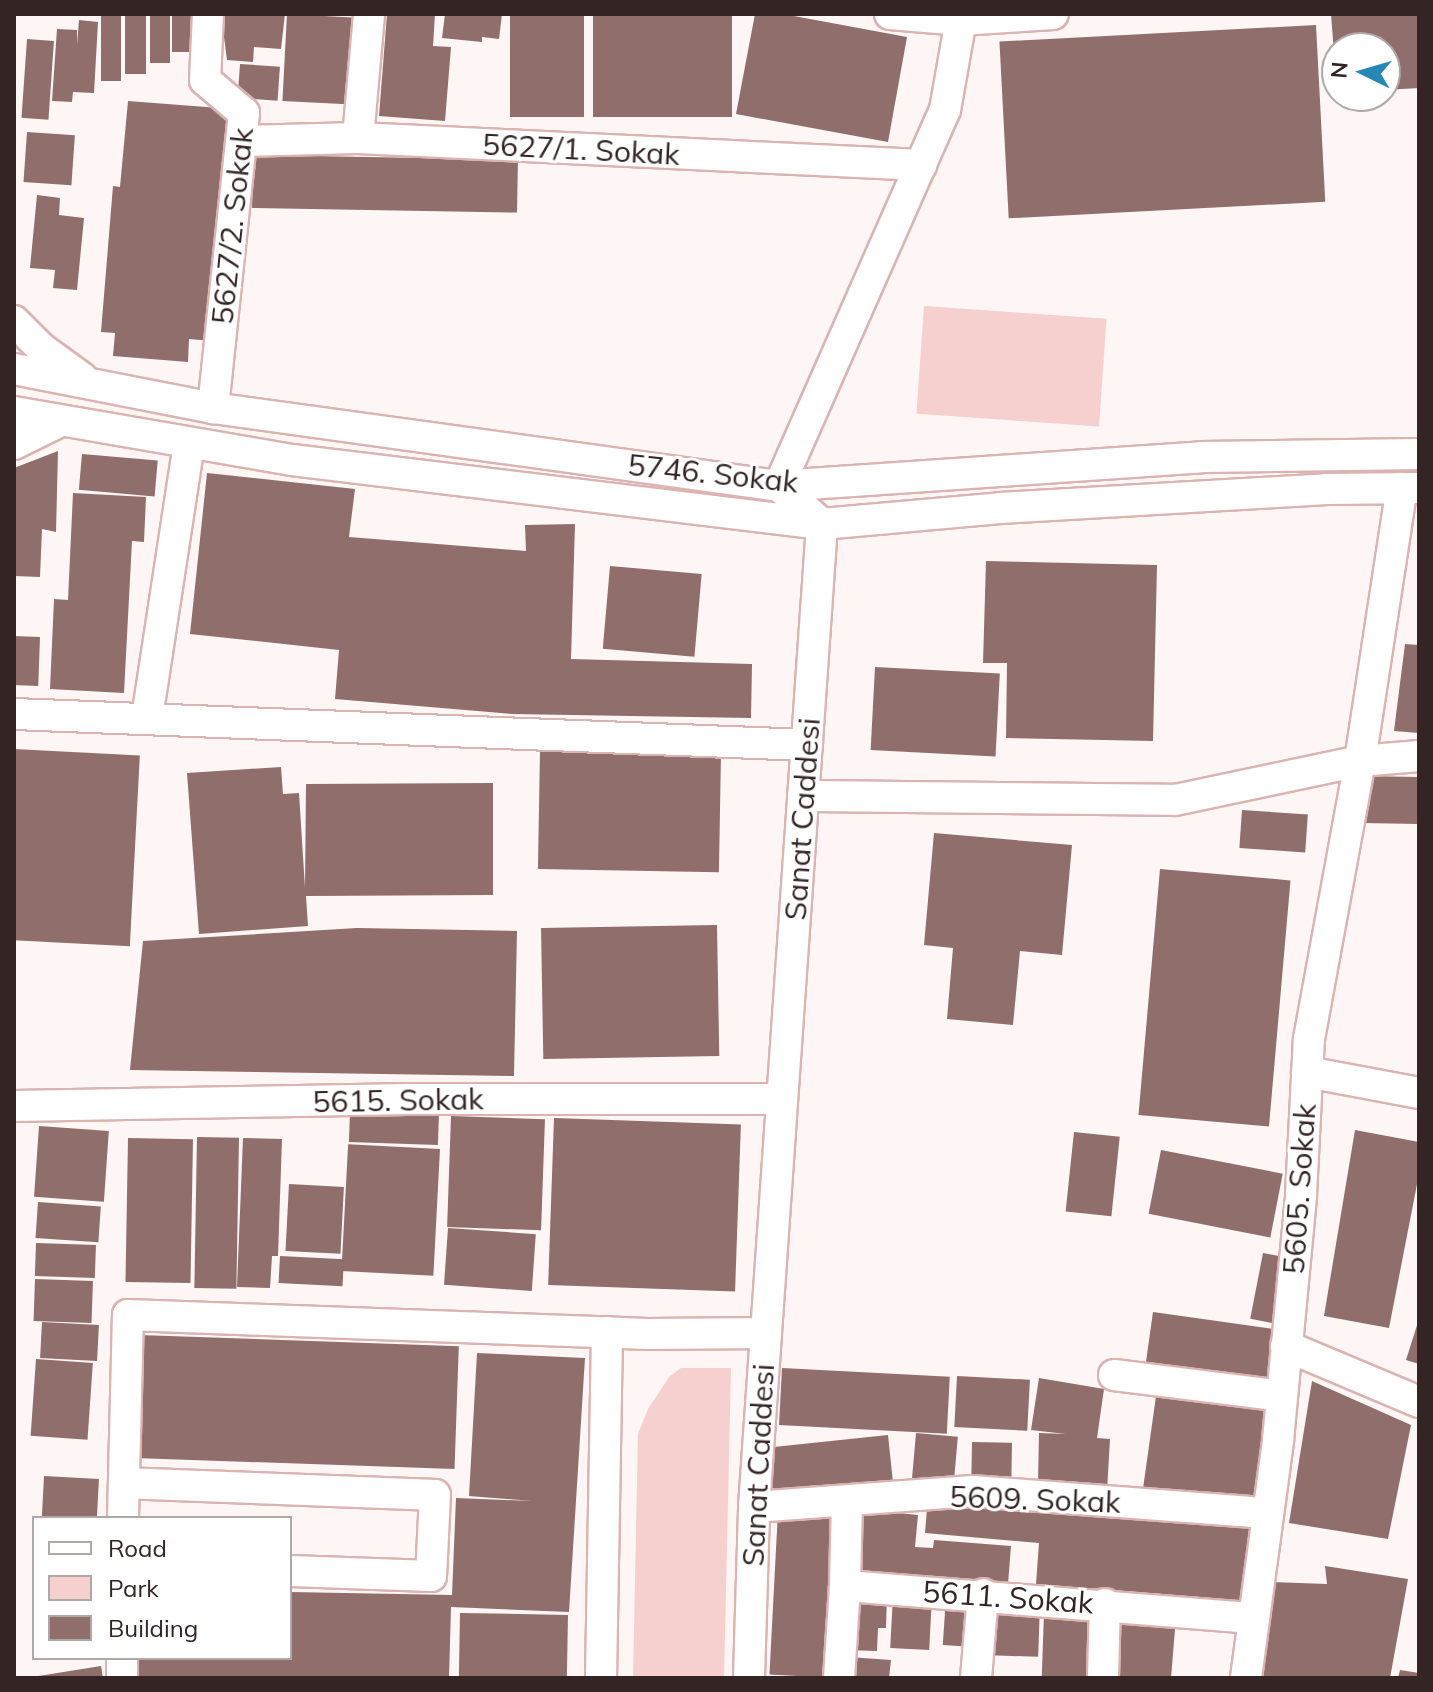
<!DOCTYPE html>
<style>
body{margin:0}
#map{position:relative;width:1433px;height:1692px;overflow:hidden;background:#fef5f5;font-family:Mulish,sans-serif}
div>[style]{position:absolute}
.green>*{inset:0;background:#f5d0ce;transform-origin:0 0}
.building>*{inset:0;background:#8f6e6c;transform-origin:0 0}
.roads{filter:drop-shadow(2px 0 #dbb3b1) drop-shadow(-2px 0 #dbb3b1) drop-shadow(0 2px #dbb3b1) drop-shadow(0 -2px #dbb3b1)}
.minor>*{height:30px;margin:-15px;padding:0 15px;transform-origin:15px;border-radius:15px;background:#fff}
span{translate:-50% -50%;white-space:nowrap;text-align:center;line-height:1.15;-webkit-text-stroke:6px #fff;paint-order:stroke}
.street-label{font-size:30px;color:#342524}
.frame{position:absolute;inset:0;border:16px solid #342524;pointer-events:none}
.legend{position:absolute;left:32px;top:1516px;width:260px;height:144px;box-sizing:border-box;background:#fff;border:2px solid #aea8a7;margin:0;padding:10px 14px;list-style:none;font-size:24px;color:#342524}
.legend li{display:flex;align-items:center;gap:16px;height:40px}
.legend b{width:40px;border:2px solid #aea8a7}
.north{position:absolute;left:1321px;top:32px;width:80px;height:80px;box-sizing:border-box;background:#fff;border:2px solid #aea8a7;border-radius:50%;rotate:275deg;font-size:22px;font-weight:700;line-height:32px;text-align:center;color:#342524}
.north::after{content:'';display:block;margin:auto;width:28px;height:36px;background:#2788b3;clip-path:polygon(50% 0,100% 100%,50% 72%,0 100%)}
</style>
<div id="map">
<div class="green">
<div style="left:924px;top:306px;width:183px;height:108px;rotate:4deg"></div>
<div style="clip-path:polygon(681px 1368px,731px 1368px,724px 1678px,633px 1678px,638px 1434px,648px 1409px,669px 1377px)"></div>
</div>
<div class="building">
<div style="left:101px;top:14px;width:20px;height:67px"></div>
<div style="left:125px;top:14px;width:21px;height:60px"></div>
<div style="left:150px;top:14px;width:20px;height:49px"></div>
<div style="left:172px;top:14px;width:20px;height:38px"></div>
<div style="clip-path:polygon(221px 14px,285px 14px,281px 49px,254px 47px,253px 62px,227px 60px)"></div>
<div style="left:287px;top:14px;width:70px;height:87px;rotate:3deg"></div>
<div style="clip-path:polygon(387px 14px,435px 14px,433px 46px,451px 47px,445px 121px,379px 116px)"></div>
<div style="clip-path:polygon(445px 14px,502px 14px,499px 39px,482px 37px,482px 42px,442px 38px)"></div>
<div style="left:510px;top:14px;width:74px;height:103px"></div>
<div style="left:593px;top:14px;width:139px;height:103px"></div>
<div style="clip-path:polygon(755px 14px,783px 14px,907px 37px,888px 142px,736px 114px)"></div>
<div style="clip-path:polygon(1331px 14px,1419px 14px,1419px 88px,1385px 90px,1385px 48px,1337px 48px,1335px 66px)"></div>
<div style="clip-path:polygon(79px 20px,98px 22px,94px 93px,73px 92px,72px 102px,52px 101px,57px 29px,77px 30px,77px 45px)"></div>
<div style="left:1316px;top:25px;width:177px;height:317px;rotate:87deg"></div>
<div style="left:27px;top:39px;width:27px;height:79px;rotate:4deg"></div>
<div style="left:240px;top:64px;width:40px;height:34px;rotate:4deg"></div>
<div style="clip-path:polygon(128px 101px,232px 109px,212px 341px,189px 339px,188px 362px,113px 356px,115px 333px,101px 332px,113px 186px,120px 187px)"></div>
<div style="left:27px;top:132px;width:48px;height:50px;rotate:4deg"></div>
<div style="left:253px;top:155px;width:265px;height:53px;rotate:1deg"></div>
<div style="clip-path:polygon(37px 195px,60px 198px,59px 215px,84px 218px,77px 290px,53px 288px,55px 270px,30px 268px)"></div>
<div style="clip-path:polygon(58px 451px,56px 532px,42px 529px,40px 577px,14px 576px,14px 468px)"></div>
<div style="left:82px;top:454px;width:76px;height:36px;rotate:5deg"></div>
<div style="clip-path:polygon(207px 473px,355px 489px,349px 537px,526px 551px,525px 525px,575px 524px,571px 659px,752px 664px,751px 718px,512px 714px,335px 699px,339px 650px,190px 634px)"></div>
<div style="clip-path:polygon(73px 493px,146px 497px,144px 542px,132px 541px,124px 693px,50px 689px,54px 599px,68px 600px)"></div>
<div style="clip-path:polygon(986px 561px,1157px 565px,1153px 741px,1006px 738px,1007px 663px,983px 663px)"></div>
<div style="left:610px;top:566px;width:92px;height:83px;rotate:5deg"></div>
<div style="left:14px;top:636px;width:26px;height:49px;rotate:2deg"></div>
<div style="clip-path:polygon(1405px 644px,1419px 645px,1419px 733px,1394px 731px)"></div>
<div style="left:875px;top:667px;width:125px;height:83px;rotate:3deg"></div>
<div style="left:14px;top:749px;width:126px;height:191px;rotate:3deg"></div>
<div style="left:540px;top:751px;width:181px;height:118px;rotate:1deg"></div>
<div style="clip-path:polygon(281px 767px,283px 794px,299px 793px,305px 888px,306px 784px,493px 783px,493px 895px,306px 896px,308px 926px,199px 934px,187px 773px)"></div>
<div style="left:1363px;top:776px;width:56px;height:47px;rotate:1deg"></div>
<div style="left:1242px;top:810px;width:66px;height:38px;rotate:4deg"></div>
<div style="clip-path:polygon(934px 833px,1072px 845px,1062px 955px,1020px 951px,1013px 1025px,947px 1019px,953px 948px,924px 945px)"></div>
<div style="left:1160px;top:869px;width:131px;height:247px;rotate:5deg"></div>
<div style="left:717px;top:925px;width:131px;height:176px;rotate:89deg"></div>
<div style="clip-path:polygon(357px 928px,517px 931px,514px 1076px,130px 1070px,143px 941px)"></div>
<div style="left:350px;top:1112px;width:89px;height:30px;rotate:2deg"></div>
<div style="left:451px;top:1116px;width:94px;height:111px;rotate:2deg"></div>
<div style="left:554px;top:1118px;width:187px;height:167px;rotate:2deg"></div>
<div style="left:39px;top:1126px;width:70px;height:71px;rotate:4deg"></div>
<div style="clip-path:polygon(1355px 1130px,1419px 1142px,1419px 1174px,1389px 1328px,1324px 1316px)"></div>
<div style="left:1074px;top:1132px;width:46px;height:80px;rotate:6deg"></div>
<div style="left:197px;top:1137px;width:42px;height:151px;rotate:1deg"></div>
<div style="left:128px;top:1138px;width:65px;height:144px;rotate:1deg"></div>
<div style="clip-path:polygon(243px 1138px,282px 1139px,278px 1256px,272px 1256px,270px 1288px,237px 1287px)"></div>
<div style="left:440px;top:1149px;width:127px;height:92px;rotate:93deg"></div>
<div style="left:1161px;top:1150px;width:124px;height:65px;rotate:11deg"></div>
<div style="left:289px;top:1184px;width:55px;height:67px;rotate:3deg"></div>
<div style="left:38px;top:1202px;width:63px;height:36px;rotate:4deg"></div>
<div style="left:448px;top:1228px;width:88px;height:57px;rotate:4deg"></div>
<div style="left:36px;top:1243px;width:60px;height:33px;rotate:2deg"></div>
<div style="left:1263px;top:1253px;width:26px;height:67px;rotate:11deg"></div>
<div style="left:280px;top:1256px;width:64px;height:27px;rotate:3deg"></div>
<div style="left:35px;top:1279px;width:58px;height:42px;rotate:2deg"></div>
<div style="left:1153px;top:1312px;width:126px;height:51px;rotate:8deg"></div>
<div style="clip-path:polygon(1419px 1319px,1419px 1364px,1406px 1360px)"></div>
<div style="left:42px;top:1322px;width:57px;height:36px;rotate:3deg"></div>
<div style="left:139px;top:1335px;width:320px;height:123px;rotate:2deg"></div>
<div style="clip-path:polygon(477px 1353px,585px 1358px,569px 1612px,451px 1607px,449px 1678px,131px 1678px,131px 1658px,290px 1658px,290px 1592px,452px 1595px,456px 1498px,532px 1501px,469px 1496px)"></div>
<div style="left:36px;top:1359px;width:57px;height:77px;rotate:4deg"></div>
<div style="left:782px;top:1368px;width:168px;height:57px;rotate:3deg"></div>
<div style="left:957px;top:1376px;width:73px;height:51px;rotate:3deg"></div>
<div style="clip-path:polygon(1039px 1378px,1104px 1389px,1097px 1438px,1110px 1439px,1107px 1491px,1038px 1483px,1039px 1433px,1066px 1434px,1031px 1430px)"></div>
<div style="clip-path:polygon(1312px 1381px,1411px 1425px,1388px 1539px,1289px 1523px)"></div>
<div style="left:1157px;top:1389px;width:118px;height:101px;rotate:8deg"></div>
<div style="left:916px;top:1433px;width:42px;height:56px;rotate:5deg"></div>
<div style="left:888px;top:1435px;width:54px;height:122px;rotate:84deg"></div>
<div style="left:972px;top:1442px;width:40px;height:34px;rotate:1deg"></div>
<div style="left:44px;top:1476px;width:55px;height:42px;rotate:3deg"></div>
<div style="clip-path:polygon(928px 1497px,1255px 1524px,1249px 1601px,1036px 1584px,1039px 1543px,925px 1533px)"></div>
<div style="clip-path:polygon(860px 1509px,918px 1515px,915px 1547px,933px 1548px,934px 1540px,1011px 1546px,1008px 1584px,854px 1570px)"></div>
<div style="left:839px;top:1513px;width:165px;height:61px;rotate:93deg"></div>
<div style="clip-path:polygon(1325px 1566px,1408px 1579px,1390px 1678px,1253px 1678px,1271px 1582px,1327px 1584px)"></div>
<div style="clip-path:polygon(847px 1592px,887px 1594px,886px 1628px,878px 1628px,877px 1651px,845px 1650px)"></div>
<div style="left:893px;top:1595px;width:39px;height:53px;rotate:3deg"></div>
<div style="left:946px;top:1598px;width:27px;height:47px;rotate:4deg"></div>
<div style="left:986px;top:1603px;width:54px;height:52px;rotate:2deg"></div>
<div style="clip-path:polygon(1108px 1612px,1176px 1617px,1171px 1678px,1110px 1678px)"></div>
<div style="left:460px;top:1613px;width:108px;height:65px;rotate:1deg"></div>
<div style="left:1044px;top:1613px;width:47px;height:65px;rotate:2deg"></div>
<div style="clip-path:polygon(848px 1657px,891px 1660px,889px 1678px,847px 1678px)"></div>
<div style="left:101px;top:1666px;width:12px;height:65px;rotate:81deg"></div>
<div style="clip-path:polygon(1400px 1670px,1419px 1673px,1419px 1678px,1398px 1678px)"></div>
</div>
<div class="roads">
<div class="minor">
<div style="left:208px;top:14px;width:66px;rotate:92.6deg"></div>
<div style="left:205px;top:80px;width:51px;rotate:40.2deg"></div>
<div style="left:244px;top:113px;width:297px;rotate:96deg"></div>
<div style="left:890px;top:14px;width:71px;rotate:4.8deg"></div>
<div style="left:961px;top:20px;width:92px;rotate:-3.7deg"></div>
<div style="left:358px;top:138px;width:124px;rotate:-84.9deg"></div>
<div style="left:242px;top:141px;width:116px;rotate:-1.5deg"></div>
<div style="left:358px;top:138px;width:564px;rotate:2.75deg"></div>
<div style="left:14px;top:321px;width:40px;rotate:45deg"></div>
<div style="left:42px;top:349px;width:49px;rotate:35.9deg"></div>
<div style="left:14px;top:369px;width:203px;rotate:11.1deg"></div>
<div style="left:213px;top:408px;width:571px;rotate:7.85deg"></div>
<div style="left:779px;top:486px;width:424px;rotate:-3.9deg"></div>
<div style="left:1202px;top:457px;width:217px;rotate:-0.8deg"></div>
<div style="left:14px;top:412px;width:282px;rotate:9.8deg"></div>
<div style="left:292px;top:460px;width:534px;rotate:6.89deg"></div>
<div style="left:822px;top:524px;width:179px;rotate:-5.1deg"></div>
<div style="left:1000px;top:508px;width:328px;rotate:-3.3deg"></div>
<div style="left:1327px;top:489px;width:92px;rotate:-0.6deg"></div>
<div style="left:14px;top:444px;width:52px;rotate:-26.1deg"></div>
<div style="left:14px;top:714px;width:794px;rotate:2.24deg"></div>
<div style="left:147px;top:718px;width:278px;rotate:-81.3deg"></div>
<div style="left:803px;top:796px;width:372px;rotate:0.6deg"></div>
<div style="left:1175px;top:800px;width:189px;rotate:-11.9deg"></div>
<div style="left:1360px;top:761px;width:276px;rotate:-81.3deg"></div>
<div style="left:1307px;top:1072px;width:114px;rotate:10.6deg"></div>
<div style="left:14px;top:1106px;width:395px;rotate:-1deg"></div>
<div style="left:409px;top:1099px;width:373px"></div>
<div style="left:1286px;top:1346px;width:144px;rotate:22.8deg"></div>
<div style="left:1114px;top:1375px;width:169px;rotate:7.1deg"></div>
<div style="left:124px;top:1483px;width:311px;rotate:2.2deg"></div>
<div style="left:435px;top:1495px;width:81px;rotate:92.8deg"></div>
<div style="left:431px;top:1576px;width:141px;rotate:-178deg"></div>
<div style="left:847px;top:1502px;width:84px;rotate:91.4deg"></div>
<div style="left:845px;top:1586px;width:410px;rotate:4.5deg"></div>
<div style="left:754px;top:1507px;width:219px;rotate:-4.2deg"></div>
<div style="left:972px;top:1491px;width:297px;rotate:4.3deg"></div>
<div style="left:123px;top:1518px;width:203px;rotate:-88.6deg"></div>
<div style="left:128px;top:1315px;width:520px;rotate:2.09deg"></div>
<div style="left:648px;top:1334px;width:118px;rotate:-0.5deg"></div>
<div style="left:122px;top:1658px;width:20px;rotate:90deg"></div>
<div style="left:601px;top:1678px;width:346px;rotate:-89deg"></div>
<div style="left:749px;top:1678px;width:171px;rotate:-88.3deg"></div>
<div style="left:754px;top:1507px;width:985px;rotate:-86.04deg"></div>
<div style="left:822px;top:524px;width:57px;rotate:-138.5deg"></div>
<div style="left:779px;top:486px;width:411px;rotate:-66.2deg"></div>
<div style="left:945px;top:110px;width:97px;rotate:-80deg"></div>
<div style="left:839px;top:1678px;width:92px;rotate:-86.3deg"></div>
<div style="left:976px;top:1678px;width:84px;rotate:-85.2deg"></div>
<div style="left:1103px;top:1678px;width:74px;rotate:-88.5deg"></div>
<div style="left:1246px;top:1678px;width:240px;rotate:-82.3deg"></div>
<div style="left:1278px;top:1440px;width:246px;rotate:-84.6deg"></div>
<div style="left:1301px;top:1195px;width:156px;rotate:-87.1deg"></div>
<div style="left:1309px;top:1039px;width:283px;rotate:-79.6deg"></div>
<div style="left:1360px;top:761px;width:59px;rotate:-4.8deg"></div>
</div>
</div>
<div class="street-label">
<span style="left:581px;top:149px;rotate:3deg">5627/1. Sokak</span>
<span style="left:232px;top:226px;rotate:-84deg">5627/2. Sokak</span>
<span style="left:713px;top:473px;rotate:6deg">5746. Sokak</span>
<span style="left:802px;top:819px;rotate:-86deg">Sanat Caddesi</span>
<span style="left:398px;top:1100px;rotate:-1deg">5615. Sokak</span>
<span style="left:1299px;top:1189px;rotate:-86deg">5605. Sokak</span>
<span style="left:758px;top:1465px;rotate:-87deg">Sanat Caddesi</span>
<span style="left:1035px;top:1499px;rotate:2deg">5609. Sokak</span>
<span style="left:1008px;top:1597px;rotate:4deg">5611. Sokak</span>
</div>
<div class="frame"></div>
<ul class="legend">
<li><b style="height:10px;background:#fff"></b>Road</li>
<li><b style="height:22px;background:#f5d0ce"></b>Park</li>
<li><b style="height:22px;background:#8f6e6c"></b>Building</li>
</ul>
<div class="north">N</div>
</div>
